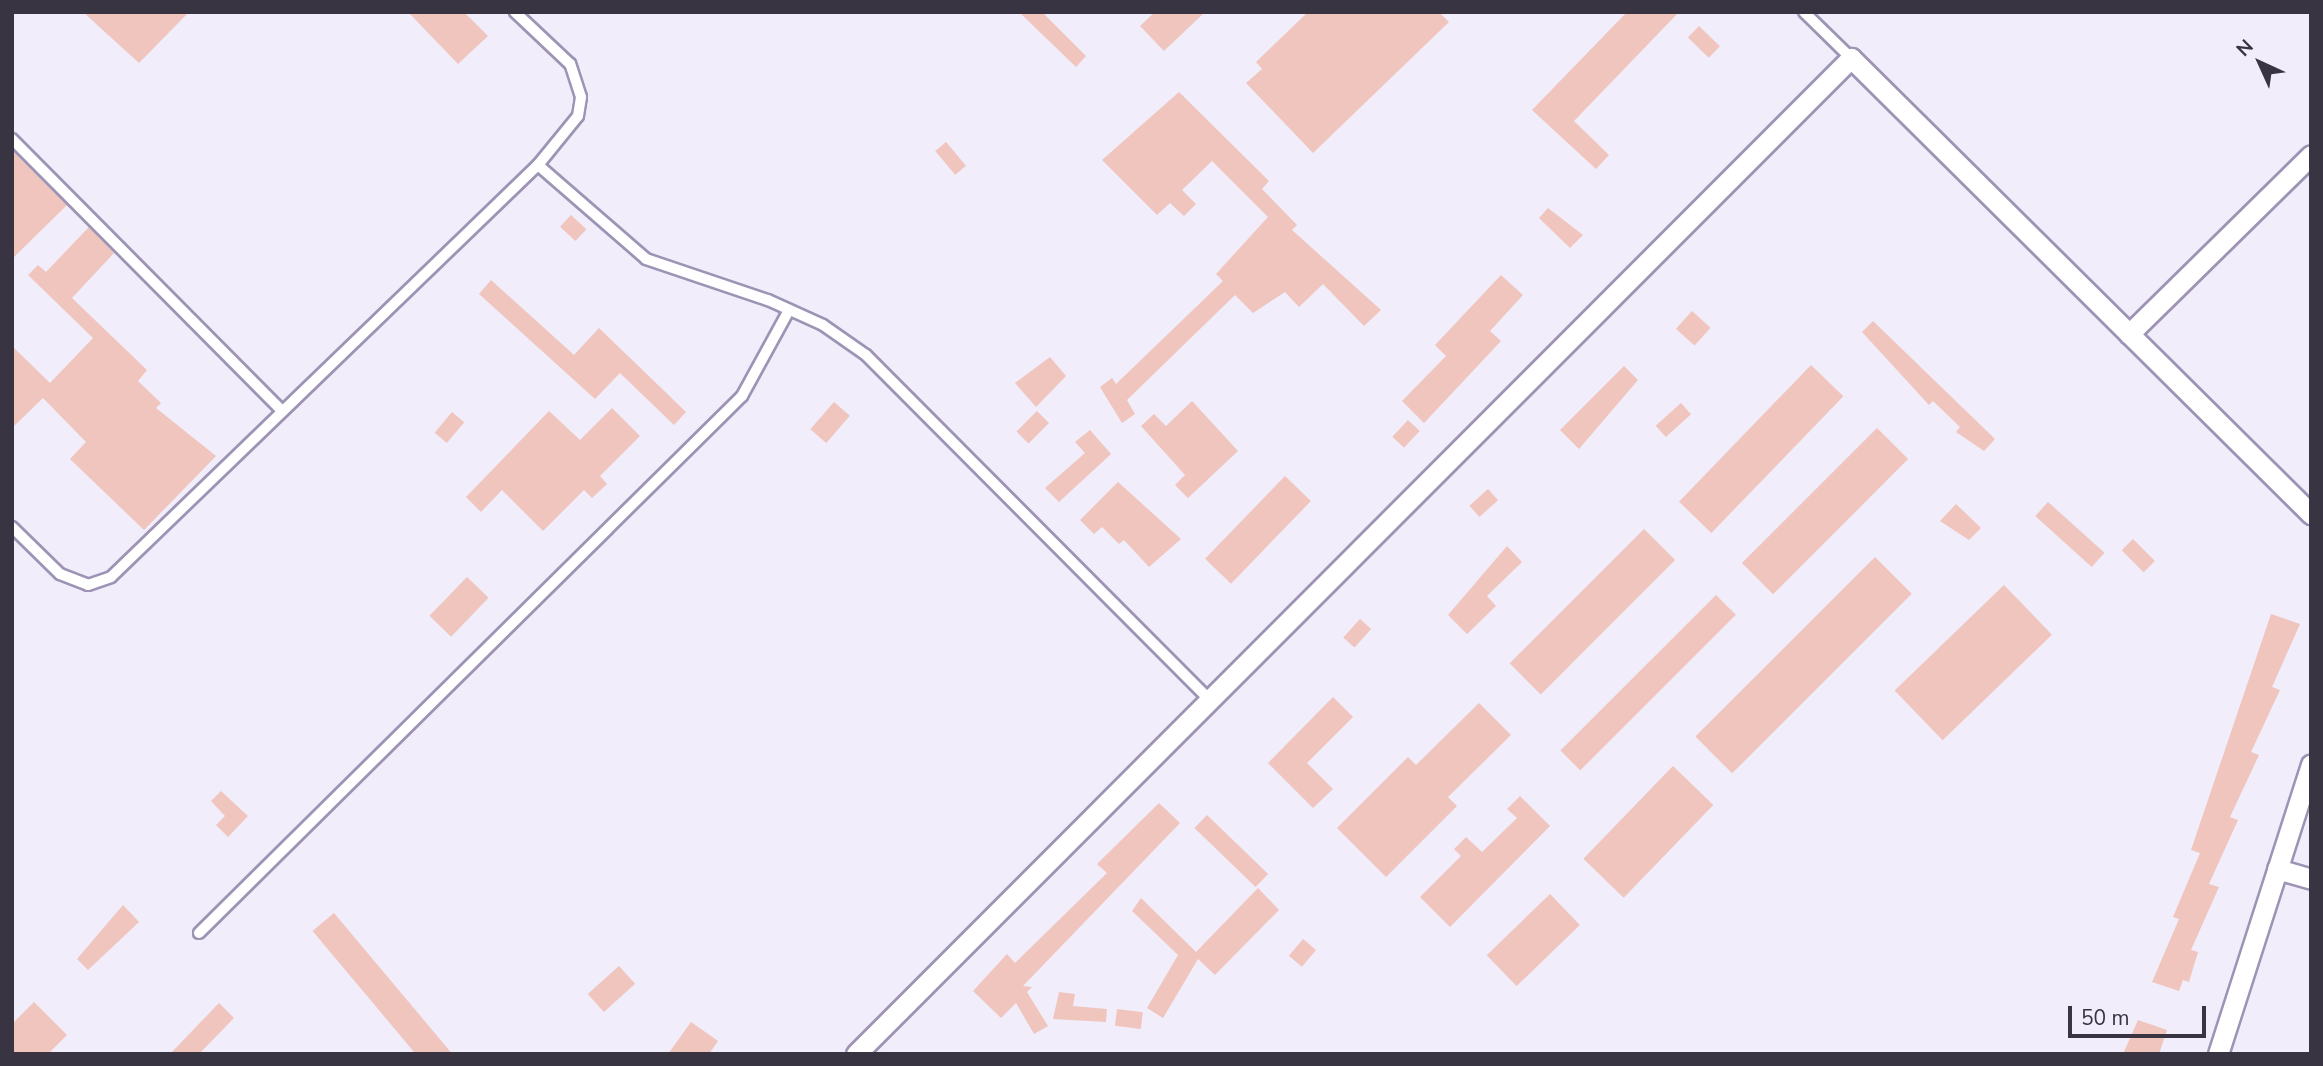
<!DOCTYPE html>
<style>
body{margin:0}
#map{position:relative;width:2323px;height:1066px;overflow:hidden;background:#f1edfb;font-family:"Nunito Sans",sans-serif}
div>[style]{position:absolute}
.building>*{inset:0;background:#efc5bd;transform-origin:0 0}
.roads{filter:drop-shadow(2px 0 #9d94b5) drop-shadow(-2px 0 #9d94b5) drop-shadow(0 2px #9d94b5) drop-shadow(0 -2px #9d94b5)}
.service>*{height:10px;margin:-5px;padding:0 5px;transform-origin:5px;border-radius:5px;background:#fff}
.minor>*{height:19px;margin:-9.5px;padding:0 9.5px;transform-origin:9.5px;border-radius:9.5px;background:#fff}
span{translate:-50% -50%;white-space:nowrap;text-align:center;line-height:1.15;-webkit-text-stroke:5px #f1edfb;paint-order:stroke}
.frame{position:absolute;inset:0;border:14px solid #383442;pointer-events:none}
.north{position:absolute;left:2225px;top:28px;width:70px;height:70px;-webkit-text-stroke:5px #f1edfb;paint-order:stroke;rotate:315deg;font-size:19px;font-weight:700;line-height:28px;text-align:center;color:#383442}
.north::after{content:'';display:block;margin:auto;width:24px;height:32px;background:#383442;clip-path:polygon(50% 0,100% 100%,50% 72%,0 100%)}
.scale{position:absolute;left:2068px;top:1006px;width:138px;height:32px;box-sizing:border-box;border:4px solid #383442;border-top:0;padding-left:9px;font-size:21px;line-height:24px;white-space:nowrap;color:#383442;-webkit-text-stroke:5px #f1edfb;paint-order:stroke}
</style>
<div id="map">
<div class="building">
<div style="clip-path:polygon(83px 12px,189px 12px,139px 63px)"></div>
<div style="clip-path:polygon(408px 12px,464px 12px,488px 36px,458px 64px)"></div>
<div style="clip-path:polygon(1019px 12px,1042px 12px,1086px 56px,1076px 67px)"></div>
<div style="clip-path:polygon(1155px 12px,1205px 12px,1164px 51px,1140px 26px)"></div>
<div style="clip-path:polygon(1308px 12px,1439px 12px,1449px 22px,1313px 153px,1246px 83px,1262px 69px,1256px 62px)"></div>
<div style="clip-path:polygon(1627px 12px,1679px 12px,1574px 121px,1609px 155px,1596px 169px,1532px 110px)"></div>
<div style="left:1699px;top:26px;width:29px;height:16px;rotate:44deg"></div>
<div style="clip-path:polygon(1179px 92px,1269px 181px,1262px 189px,1297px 225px,1292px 230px,1381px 310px,1364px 326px,1323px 284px,1299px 307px,1285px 292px,1253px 313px,1235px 295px,1127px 400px,1135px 414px,1122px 423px,1100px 387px,1112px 378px,1116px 384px,1223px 281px,1216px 274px,1268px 217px,1212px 161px,1182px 190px,1196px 204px,1184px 216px,1170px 203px,1157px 215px,1102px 160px)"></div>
<div style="left:946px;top:142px;width:31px;height:14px;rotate:50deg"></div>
<div style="clip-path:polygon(12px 150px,67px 205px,12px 259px)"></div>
<div style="clip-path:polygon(1548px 208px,1583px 235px,1570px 248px,1539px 218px)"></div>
<div style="left:571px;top:215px;width:21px;height:16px;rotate:43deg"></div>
<div style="clip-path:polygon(89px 227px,114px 253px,72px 298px,147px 370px,138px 381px,161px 403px,156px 408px,216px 456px,144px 530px,70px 459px,86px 442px,43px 398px,12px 428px,12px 346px,50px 383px,93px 338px,28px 275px,38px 265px,46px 272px)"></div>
<div style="clip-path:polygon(1501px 275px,1523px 295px,1490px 331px,1501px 341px,1424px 423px,1402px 401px,1446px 356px,1435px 345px)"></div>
<div style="clip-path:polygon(491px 280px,574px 355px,599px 328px,686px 412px,674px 425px,620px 373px,595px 399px,479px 294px)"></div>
<div style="left:1692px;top:311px;width:25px;height:24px;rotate:42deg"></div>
<div style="clip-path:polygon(1873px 321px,1995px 439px,1984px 451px,1956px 432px,1960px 427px,1933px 401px,1929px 405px,1862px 332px)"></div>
<div style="clip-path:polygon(1050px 357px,1066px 376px,1036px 407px,1015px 383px)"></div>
<div style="left:1811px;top:365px;width:45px;height:190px;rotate:44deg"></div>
<div style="clip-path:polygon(1624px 366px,1638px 380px,1579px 449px,1560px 430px)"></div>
<div style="clip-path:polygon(1192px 401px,1238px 451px,1188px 498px,1175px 485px,1185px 475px,1141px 426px,1154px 414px,1166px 426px)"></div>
<div style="left:834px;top:402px;width:21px;height:36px;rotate:41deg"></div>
<div style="left:1681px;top:403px;width:15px;height:34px;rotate:48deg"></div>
<div style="clip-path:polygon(612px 408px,640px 436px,600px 476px,607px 484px,592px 498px,584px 490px,543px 531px,502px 490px,481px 512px,466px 497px,549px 411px,580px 440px)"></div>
<div style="left:1037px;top:411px;width:17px;height:29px;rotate:45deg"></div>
<div style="left:452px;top:412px;width:16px;height:27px;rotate:40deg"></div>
<div style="left:1408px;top:420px;width:16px;height:23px;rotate:43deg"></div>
<div style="left:1877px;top:428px;width:44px;height:191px;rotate:45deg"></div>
<div style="clip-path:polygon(1090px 430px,1111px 454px,1059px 502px,1045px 488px,1085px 453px,1075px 442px)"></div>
<div style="left:1285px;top:476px;width:36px;height:115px;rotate:44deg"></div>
<div style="clip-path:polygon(1118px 482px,1181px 539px,1149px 567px,1124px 540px,1119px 544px,1102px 527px,1094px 534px,1080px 520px)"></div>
<div style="left:1488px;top:489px;width:15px;height:25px;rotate:48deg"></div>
<div style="left:2048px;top:502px;width:76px;height:19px;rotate:42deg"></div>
<div style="clip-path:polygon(1956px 504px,1981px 528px,1969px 540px,1940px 521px)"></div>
<div style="left:1644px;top:529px;width:44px;height:190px;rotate:45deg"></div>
<div style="left:2133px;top:539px;width:31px;height:16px;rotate:45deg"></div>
<div style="clip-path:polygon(1507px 546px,1522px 562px,1487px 596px,1496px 606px,1467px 634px,1448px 615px)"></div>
<div style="left:1875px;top:557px;width:52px;height:254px;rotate:45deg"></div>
<div style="left:467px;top:577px;width:30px;height:54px;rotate:44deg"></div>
<div style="left:2004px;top:585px;width:69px;height:152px;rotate:46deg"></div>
<div style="left:1716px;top:595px;width:28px;height:220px;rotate:45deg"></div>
<div style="clip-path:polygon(2271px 614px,2300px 624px,2272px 687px,2280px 690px,2251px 752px,2259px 755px,2230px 817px,2238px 820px,2209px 884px,2219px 887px,2191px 950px,2198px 952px,2189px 982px,2183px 980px,2179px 991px,2152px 982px,2179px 919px,2173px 917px,2200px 853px,2191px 850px)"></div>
<div style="left:1360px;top:619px;width:15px;height:25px;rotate:42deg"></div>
<div style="clip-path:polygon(1333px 697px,1353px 717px,1307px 763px,1333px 789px,1313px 808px,1268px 763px)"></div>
<div style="clip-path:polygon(1479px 703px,1511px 735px,1448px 797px,1457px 806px,1386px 877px,1337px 828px,1408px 757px,1416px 765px)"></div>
<div style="left:1673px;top:766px;width:56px;height:129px;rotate:44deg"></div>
<div style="clip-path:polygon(221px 791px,248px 816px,228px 837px,216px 825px,225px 816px,211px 801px)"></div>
<div style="clip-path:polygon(1520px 796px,1550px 826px,1450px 927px,1420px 897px,1461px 856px,1454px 849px,1466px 837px,1482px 852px,1517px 818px,1507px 809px)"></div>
<div style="clip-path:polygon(1159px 803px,1180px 823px,1023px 986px,1032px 987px,1027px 992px,1048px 1026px,1034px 1034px,1016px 1003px,1001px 1018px,973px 991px,1007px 954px,1015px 963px,1107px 873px,1097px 864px)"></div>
<div style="left:1207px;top:815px;width:85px;height:18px;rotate:44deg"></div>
<div style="clip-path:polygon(1258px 888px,1279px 910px,1215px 975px,1198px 959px,1163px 1018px,1147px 1008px,1178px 955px,1132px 911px,1141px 898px,1196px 952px)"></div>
<div style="left:1550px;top:894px;width:43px;height:88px;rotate:46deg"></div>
<div style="clip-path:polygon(123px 905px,139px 922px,88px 970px,77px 959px)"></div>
<div style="left:334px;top:913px;width:183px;height:28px;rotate:50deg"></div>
<div style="left:1303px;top:939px;width:17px;height:22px;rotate:40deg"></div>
<div style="left:619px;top:966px;width:24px;height:42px;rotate:48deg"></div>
<div style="clip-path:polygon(1059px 992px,1075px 994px,1073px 1006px,1107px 1009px,1106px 1022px,1053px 1019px)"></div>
<div style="clip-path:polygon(34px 1002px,67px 1035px,48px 1054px,12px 1054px,12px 1024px)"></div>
<div style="clip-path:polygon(219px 1003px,234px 1018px,199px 1054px,170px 1054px)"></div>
<div style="left:1117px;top:1009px;width:26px;height:17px;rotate:7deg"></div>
<div style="clip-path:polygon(2138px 1020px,2167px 1030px,2159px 1054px,2123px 1054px)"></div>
<div style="clip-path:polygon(691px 1022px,718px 1041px,709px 1054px,668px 1054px)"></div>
</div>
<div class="roads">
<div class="service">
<div style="left:1804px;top:12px;width:66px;rotate:44.4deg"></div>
<div style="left:12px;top:139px;width:383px;rotate:45.2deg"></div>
<div style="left:538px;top:165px;width:143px;rotate:41deg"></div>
<div style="left:646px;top:259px;width:129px;rotate:18.6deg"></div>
<div style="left:768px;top:300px;width:60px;rotate:24.4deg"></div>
<div style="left:823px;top:325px;width:52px;rotate:34.9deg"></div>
<div style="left:866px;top:355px;width:489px;rotate:45.1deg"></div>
<div style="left:12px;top:527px;width:67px;rotate:44.4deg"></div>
<div style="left:60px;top:574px;width:30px;rotate:21deg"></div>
<div style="left:88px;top:585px;width:24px;rotate:-19deg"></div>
<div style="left:111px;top:577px;width:593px;rotate:-43.98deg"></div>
<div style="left:538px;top:165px;width:63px;rotate:-50.8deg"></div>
<div style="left:578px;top:116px;width:19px;rotate:-81deg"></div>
<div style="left:581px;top:97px;width:35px;rotate:-108deg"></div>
<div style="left:570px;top:64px;width:76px;rotate:-136.6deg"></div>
<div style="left:199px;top:933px;width:764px;rotate:-44.68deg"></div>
<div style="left:742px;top:396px;width:98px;rotate:-61.3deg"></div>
</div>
<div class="minor">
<div style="left:2129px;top:334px;width:255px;rotate:-44.5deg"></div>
<div style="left:2277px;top:869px;width:35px;rotate:16deg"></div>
<div style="left:856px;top:1054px;width:1408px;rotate:-45.03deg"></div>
<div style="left:1851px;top:58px;width:648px;rotate:44.75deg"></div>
<div style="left:2218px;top:1054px;width:304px;rotate:-72.2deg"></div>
</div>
</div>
<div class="frame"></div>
<div class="north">N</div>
<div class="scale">50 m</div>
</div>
